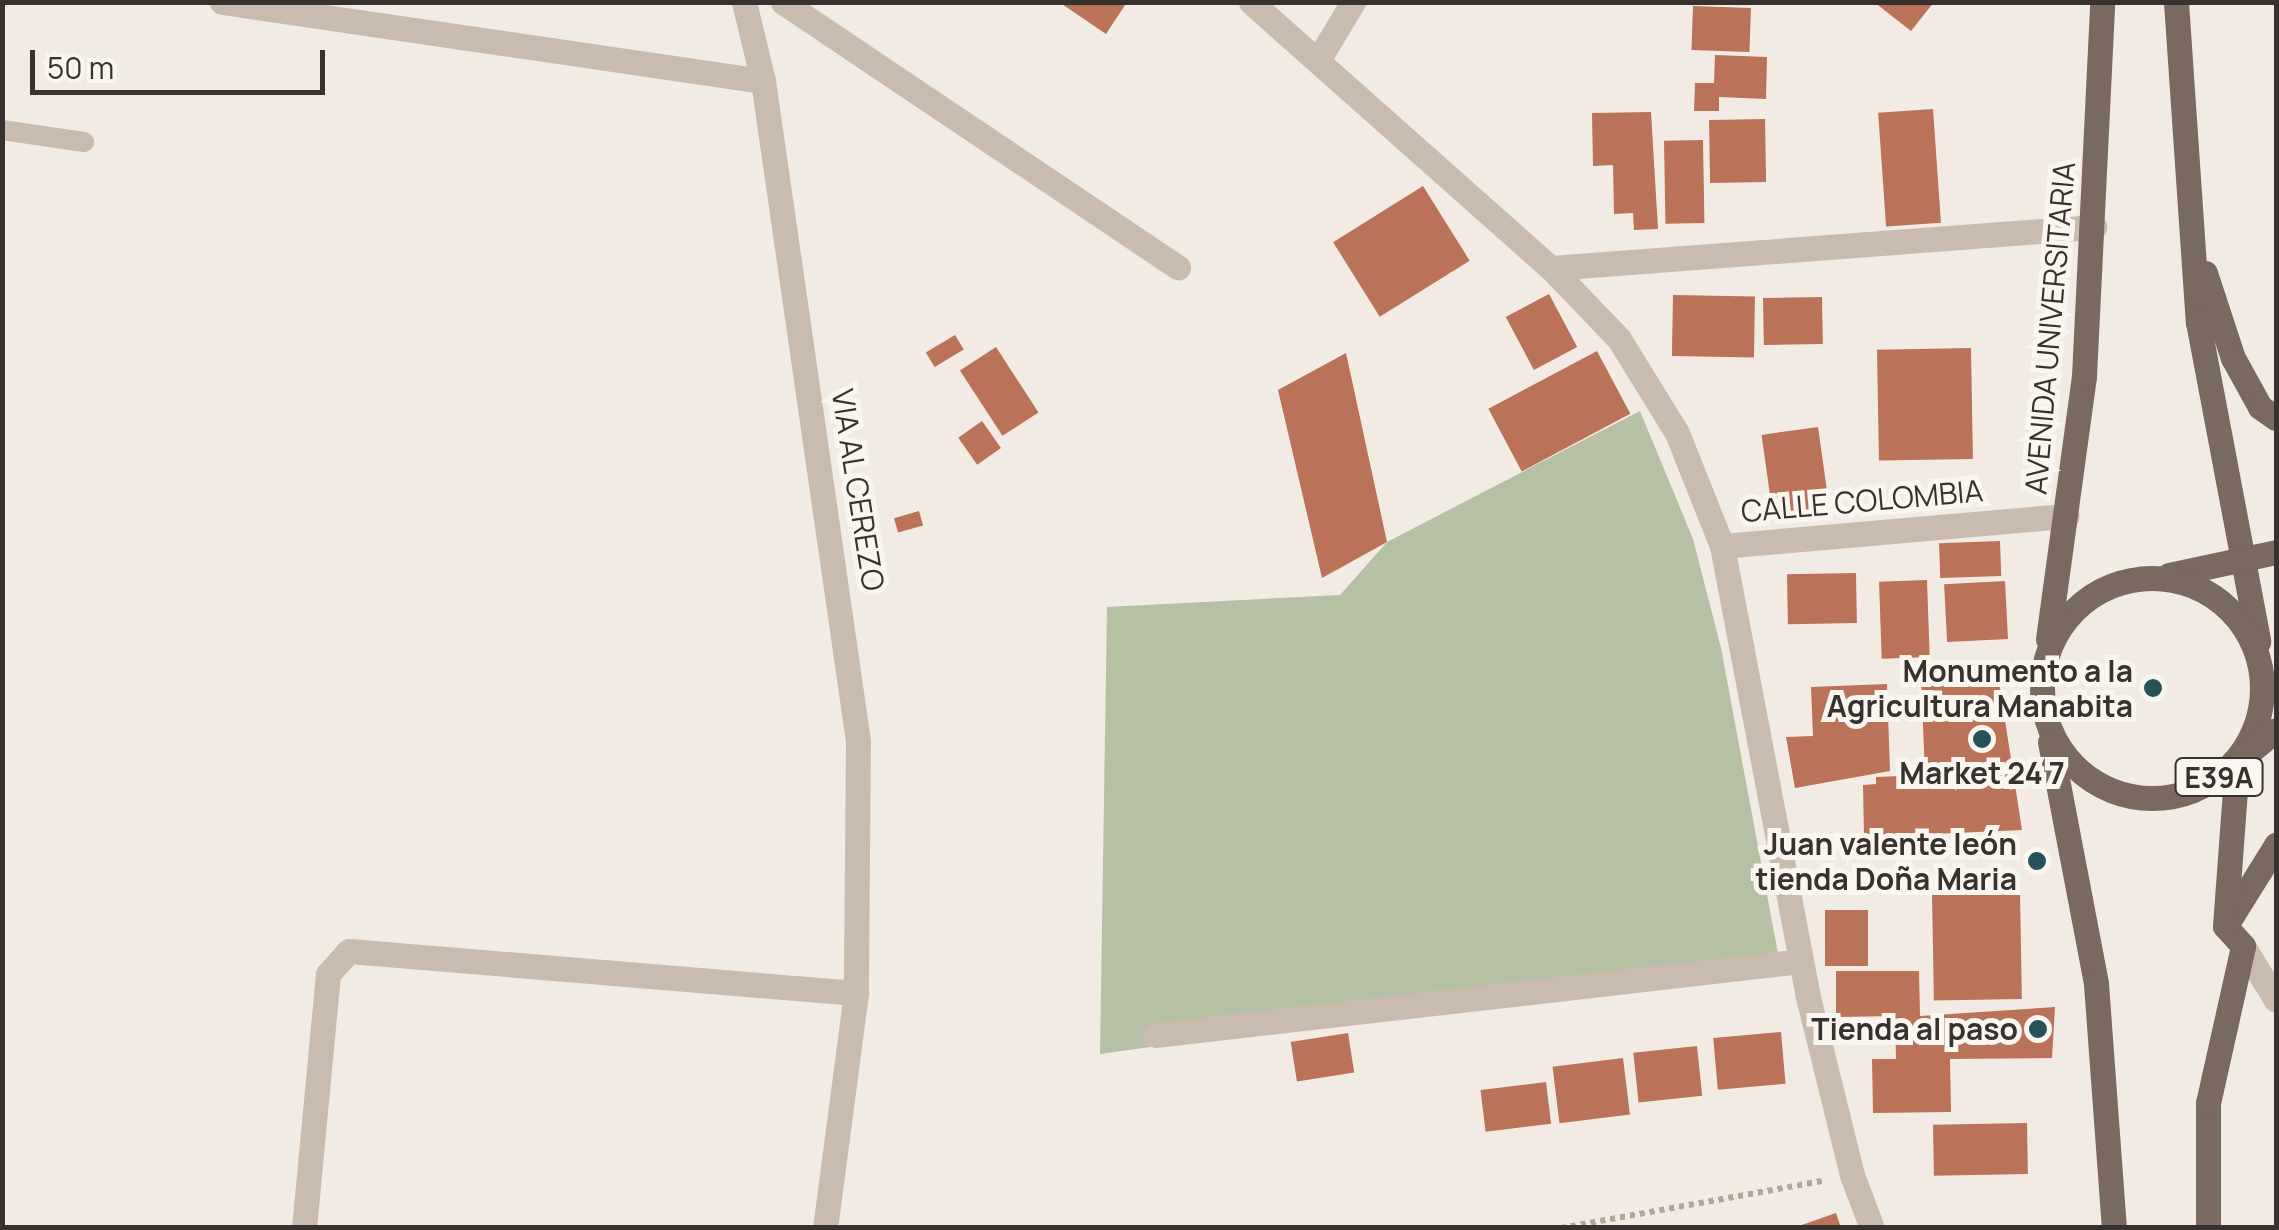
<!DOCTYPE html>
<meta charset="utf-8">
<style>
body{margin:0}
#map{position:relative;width:2279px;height:1230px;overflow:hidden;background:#f2ebe3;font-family:Manrope,sans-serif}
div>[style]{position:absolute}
.green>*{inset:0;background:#b6c0a4}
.building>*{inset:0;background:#ba7258;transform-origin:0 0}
.path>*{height:6px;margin-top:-3px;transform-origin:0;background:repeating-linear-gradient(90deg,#b5a69a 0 5px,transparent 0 10px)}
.lane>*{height:20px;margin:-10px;padding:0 10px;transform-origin:10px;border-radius:10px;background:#c9bcaf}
.street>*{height:25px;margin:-12.5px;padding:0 12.5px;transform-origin:12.5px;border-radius:12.5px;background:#c9bcaf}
.primary>*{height:25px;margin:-12.5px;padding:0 12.5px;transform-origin:12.5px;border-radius:12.5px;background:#79695f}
.primary>.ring{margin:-12.5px;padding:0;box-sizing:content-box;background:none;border:25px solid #79695f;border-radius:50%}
.dots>*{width:28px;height:28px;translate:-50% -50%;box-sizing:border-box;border:5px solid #f9f5ef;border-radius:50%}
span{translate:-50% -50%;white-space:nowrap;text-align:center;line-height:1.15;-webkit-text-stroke:10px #f9f5ef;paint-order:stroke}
.shield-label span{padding:2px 8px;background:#f9f5ef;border:2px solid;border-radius:8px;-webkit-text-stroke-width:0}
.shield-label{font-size:28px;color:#39312d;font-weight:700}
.street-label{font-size:30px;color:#39312d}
.poi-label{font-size:30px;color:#39312d;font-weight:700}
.right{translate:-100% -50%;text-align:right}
.frame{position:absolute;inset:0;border:5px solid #39312d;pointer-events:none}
.scale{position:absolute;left:30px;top:50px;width:295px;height:45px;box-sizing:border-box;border:5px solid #39312d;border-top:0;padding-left:12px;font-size:30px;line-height:35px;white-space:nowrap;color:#39312d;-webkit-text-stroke:8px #f9f5ef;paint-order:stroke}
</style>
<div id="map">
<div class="green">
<div style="clip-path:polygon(1640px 411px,1693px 539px,1721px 648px,1779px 959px,1100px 1054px,1107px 607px,1340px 595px,1387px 542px)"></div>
</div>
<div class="building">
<div style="clip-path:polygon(1059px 2px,1127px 2px,1106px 34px)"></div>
<div style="clip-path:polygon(1874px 2px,1934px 2px,1911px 31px)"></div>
<div style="left:1693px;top:6px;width:58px;height:44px;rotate:2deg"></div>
<div style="clip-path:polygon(1715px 55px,1767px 57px,1766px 99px,1719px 97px,1719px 111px,1694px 111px,1695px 83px,1714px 83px)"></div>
<div style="left:1933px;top:109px;width:114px;height:55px;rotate:86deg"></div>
<div style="clip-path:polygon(1651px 112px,1658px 229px,1634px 230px,1633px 213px,1614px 214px,1613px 165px,1593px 166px,1592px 113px)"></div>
<div style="left:1765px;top:119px;width:63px;height:56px;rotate:89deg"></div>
<div style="left:1703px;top:140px;width:83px;height:39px;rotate:89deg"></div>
<div style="left:1423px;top:186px;width:88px;height:106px;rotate:58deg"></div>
<div style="left:1549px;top:294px;width:60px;height:49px;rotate:62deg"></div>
<div style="left:1673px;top:295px;width:82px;height:61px;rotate:1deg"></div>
<div style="left:1822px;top:297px;width:47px;height:59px;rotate:89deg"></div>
<div style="left:955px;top:335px;width:17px;height:34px;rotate:59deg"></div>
<div style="left:996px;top:347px;width:78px;height:43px;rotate:57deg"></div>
<div style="left:1971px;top:348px;width:111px;height:94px;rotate:89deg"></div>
<div style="left:1597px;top:351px;width:71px;height:123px;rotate:62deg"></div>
<div style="clip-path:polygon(1346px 353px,1387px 542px,1322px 578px,1278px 390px)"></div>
<div style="left:982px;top:421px;width:33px;height:29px;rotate:55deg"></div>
<div style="left:1818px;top:427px;width:83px;height:57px;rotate:82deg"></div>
<div style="left:919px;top:511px;width:15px;height:26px;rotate:74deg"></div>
<div style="left:2000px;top:541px;width:35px;height:61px;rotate:88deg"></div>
<div style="left:1856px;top:573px;width:50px;height:69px;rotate:89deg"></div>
<div style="left:1927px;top:580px;width:77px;height:48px;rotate:88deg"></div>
<div style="left:2005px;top:581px;width:58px;height:61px;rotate:87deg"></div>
<div style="clip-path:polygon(1998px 675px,2022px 830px,1864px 837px,1863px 785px,1876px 784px,1876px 777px,1925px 775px,1921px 676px)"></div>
<div style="clip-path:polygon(1887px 684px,1890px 771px,1795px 788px,1786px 737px,1813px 736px,1811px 687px)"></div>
<div style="left:2020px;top:892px;width:107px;height:88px;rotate:89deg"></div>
<div style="left:1825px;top:910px;width:43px;height:56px"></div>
<div style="clip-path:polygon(1836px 971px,1919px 971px,1920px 1016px,2055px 1007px,2052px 1058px,1950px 1059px,1951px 1112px,1873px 1113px,1872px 1059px,1896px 1059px,1895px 1016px,1836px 1017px)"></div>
<div style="left:1781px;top:1032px;width:52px;height:68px;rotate:85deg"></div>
<div style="left:1348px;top:1033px;width:40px;height:58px;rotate:81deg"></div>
<div style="left:1697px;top:1046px;width:50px;height:64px;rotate:84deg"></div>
<div style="left:1623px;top:1058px;width:57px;height:71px;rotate:83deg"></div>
<div style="left:1546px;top:1082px;width:42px;height:66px;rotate:83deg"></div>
<div style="left:2027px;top:1123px;width:51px;height:94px;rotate:89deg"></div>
<div style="clip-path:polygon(1836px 1213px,1841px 1228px,1796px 1228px,1796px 1227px)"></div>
</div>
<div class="path">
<div style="left:1561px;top:1228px;width:265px;rotate:-10.2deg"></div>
</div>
<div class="lane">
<div style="left:2px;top:130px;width:83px;rotate:8.3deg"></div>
</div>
<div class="street">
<div style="left:222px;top:2px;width:547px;rotate:8.31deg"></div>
<div style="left:744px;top:2px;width:81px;rotate:76.5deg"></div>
<div style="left:763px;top:81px;width:667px;rotate:81.81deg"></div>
<div style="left:858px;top:741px;width:252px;rotate:90.5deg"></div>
<div style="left:856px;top:993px;width:237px;rotate:97.5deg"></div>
<div style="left:783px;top:2px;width:476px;rotate:33.9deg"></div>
<div style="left:1251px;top:2px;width:401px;rotate:41.6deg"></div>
<div style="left:1551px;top:268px;width:98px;rotate:46.2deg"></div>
<div style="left:1619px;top:339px;width:110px;rotate:58.3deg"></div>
<div style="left:1677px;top:433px;width:122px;rotate:68.3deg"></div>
<div style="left:1722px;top:546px;width:455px;rotate:79.2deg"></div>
<div style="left:1807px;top:993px;width:187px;rotate:76.1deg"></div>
<div style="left:1852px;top:1175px;width:57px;rotate:69.3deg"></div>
<div style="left:1318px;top:60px;width:68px;rotate:-58.9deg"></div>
<div style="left:1551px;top:268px;width:545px;rotate:-4.32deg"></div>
<div style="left:1722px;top:546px;width:346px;rotate:-5deg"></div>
<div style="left:2243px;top:946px;width:63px;rotate:58.6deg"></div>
<div style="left:1155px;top:1035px;width:650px;rotate:-6.53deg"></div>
<div style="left:304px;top:1228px;width:255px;rotate:-84.6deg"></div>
<div style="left:328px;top:974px;width:31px;rotate:-48deg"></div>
<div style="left:349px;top:951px;width:509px;rotate:4.74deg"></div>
</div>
<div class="primary">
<div style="left:2176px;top:2px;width:321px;rotate:86.1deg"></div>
<div style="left:2198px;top:322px;width:325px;rotate:79.3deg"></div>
<div style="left:2205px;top:273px;width:89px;rotate:71.8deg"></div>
<div style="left:2233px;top:358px;width:56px;rotate:61.1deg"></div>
<div style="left:2260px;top:407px;width:19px;rotate:35deg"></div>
<div style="left:2169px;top:575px;width:109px;rotate:-12.1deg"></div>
<div class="ring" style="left:2042px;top:578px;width:195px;height:195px"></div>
<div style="left:2048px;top:639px;width:265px;rotate:-82.2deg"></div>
<div style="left:2084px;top:376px;width:374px;rotate:-87.2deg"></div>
<div style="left:2050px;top:742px;width:246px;rotate:79.2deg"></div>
<div style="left:2096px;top:984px;width:245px;rotate:85.8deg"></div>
<div style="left:2228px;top:922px;width:91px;rotate:-58.1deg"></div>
<div style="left:2208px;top:1228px;width:125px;rotate:-90deg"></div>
<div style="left:2208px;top:1103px;width:161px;rotate:-77.4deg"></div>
<div style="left:2243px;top:946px;width:27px;rotate:-132deg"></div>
<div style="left:2225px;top:926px;width:164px;rotate:-85.8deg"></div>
<div style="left:2237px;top:762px;width:50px;rotate:-39.4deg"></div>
</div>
<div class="dots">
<div style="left:2153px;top:688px;background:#265257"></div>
<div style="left:1982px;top:739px;background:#265257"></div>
<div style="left:2037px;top:861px;background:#265257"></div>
<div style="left:2038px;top:1029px;background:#265257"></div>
</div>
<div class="shield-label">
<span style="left:2219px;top:777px">E39A</span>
</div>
<div class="street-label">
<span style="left:2050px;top:328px;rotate:-85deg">AVENIDA UNIVERSITARIA</span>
<span style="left:858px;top:490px;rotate:81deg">VIA AL CEREZO</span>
<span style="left:1862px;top:501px;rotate:-5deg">CALLE COLOMBIA</span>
</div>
<div class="poi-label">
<span class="right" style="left:2133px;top:688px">Monumento a la<br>Agricultura Manabita</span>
<span style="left:1982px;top:773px">Market 24 7</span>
<span class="right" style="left:2017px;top:861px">Juan valente león<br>tienda Doña Maria</span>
<span class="right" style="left:2018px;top:1029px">Tienda al paso</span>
</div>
<div class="frame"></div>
<div class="scale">50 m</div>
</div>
